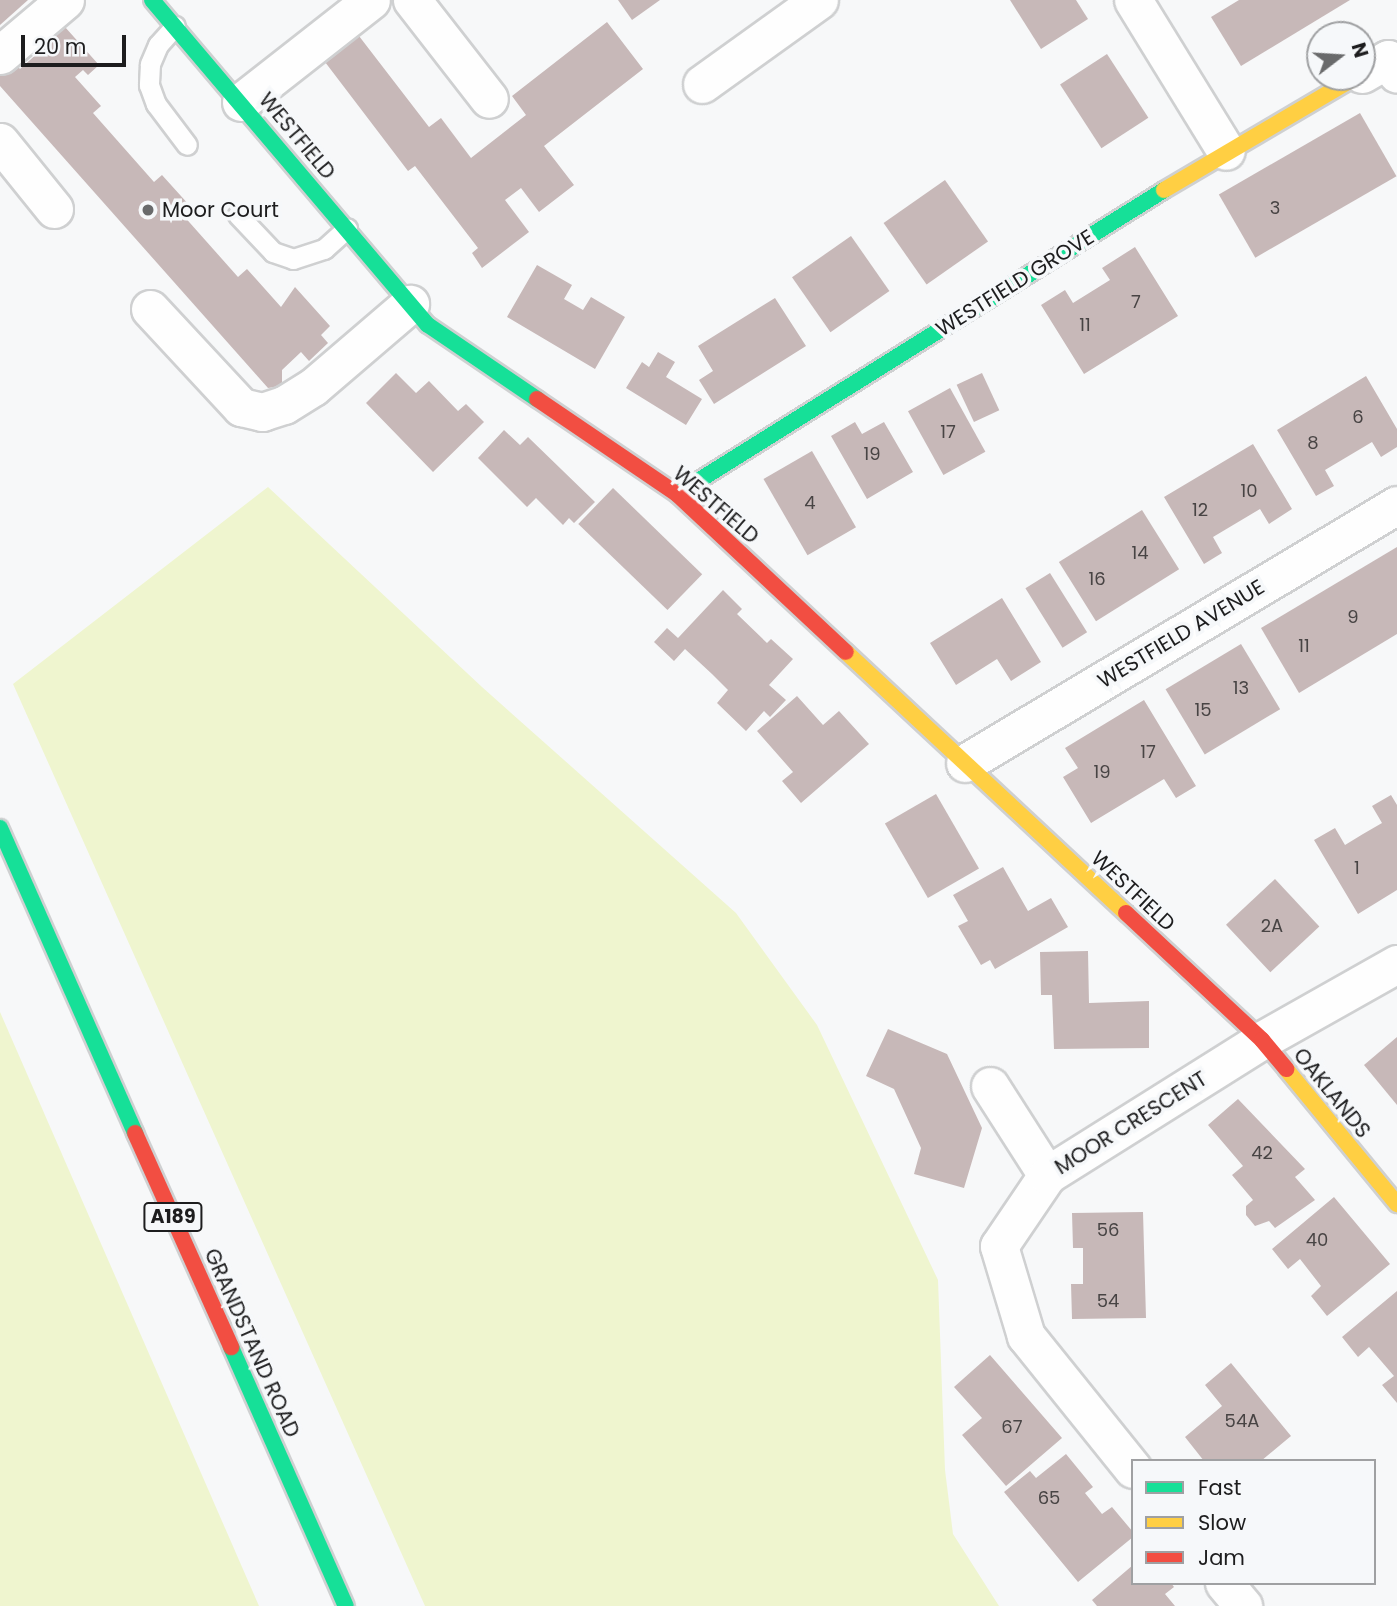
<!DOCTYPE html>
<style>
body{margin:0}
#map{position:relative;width:1397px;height:1606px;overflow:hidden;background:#f7f8f9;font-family:Poppins,sans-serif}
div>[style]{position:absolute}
.green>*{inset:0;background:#eff5cf}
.building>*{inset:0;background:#c7b8b8;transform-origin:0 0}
.roads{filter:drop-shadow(2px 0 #cfd0d1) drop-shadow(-2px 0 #cfd0d1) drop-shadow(0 2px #cfd0d1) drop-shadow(0 -2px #cfd0d1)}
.lane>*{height:19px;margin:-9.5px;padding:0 9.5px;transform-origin:9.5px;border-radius:9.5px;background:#fefefe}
.street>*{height:37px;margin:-18.5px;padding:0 18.5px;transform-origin:18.5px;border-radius:18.5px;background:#fefefe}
.fast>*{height:16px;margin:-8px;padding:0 8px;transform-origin:8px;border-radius:8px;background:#16e098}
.slow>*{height:16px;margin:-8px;padding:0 8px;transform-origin:8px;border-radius:8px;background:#ffcf43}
.jam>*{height:16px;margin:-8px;padding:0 8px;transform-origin:8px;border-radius:8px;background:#f24e42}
.dots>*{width:19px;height:19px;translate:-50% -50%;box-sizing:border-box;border:4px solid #f6f8fa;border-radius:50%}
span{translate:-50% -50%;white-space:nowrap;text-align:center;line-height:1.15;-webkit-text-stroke:7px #f6f8fa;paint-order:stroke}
.number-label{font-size:18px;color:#484444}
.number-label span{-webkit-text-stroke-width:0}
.shield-label span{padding:2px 5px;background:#f6f8fa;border:2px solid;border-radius:5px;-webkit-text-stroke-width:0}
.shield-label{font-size:19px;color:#1d1d1e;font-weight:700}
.street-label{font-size:21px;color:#1d1d1e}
.poi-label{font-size:21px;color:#1d1d1e}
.left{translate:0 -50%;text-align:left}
.legend{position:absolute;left:1131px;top:1459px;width:245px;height:126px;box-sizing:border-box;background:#f6f8fa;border:2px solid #9fa0a2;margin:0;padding:9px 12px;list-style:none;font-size:21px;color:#1d1d1e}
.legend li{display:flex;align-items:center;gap:14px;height:35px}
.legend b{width:35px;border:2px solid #9fa0a2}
.north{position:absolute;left:1306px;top:21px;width:70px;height:70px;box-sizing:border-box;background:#f6f8fa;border:2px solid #9fa0a2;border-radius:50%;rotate:73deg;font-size:19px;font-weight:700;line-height:28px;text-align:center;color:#1d1d1e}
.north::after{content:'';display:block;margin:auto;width:24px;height:32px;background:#696a6b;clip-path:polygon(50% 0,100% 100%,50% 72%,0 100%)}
.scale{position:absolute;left:21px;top:35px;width:105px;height:32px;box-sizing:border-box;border:4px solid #1d1d1e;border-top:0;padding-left:9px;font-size:21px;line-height:24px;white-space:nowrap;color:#1d1d1e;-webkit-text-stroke:5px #f6f8fa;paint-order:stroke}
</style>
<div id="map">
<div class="green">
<div style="clip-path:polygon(268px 487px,482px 687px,736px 913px,817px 1025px,938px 1280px,945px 1470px,953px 1534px,999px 1606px,425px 1606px,13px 684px)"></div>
<div style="clip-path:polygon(0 1012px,259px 1606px,0 1606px)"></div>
</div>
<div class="building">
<div style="clip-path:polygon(0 0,28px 0,0 25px)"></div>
<div style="clip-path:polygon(618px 0,660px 0,632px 20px)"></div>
<div style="clip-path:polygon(1010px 0,1076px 0,1088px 19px,1041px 49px)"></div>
<div style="clip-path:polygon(1239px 0,1350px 0,1241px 66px,1211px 17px)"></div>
<div style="clip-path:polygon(607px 22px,643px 69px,544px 146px,574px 185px,539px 212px,521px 188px,505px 200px,529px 232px,482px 268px,472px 253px,478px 248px,415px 166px,408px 171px,325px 62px,359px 36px,429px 127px,441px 118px,471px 158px,526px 115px,512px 96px)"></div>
<div style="clip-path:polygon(65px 27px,99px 65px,88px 75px,83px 70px,75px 77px,101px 106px,93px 113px,154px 182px,162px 175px,190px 206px,182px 214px,238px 277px,247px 269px,281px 307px,295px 287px,330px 326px,321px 335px,328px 343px,309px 361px,301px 352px,282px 370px,282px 386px,268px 388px,0 86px,0 67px,16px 64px,20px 69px,40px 51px,35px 46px,56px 28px,59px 32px)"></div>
<div style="left:1107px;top:54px;width:76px;height:56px;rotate:57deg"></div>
<div style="left:1360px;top:113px;width:73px;height:163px;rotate:60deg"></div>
<div style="left:945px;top:180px;width:75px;height:75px;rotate:55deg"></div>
<div style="left:851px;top:236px;width:67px;height:72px;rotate:55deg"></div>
<div style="clip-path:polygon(1135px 247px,1178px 316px,1084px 374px,1041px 305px,1065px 290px,1073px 303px,1110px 280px,1102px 268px)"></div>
<div style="clip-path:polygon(537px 265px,572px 285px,564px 299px,583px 310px,591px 297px,625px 317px,595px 369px,507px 317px)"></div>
<div style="clip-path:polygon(775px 298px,806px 346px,714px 404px,699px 380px,713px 371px,698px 346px)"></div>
<div style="clip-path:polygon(658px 352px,675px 362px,666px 377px,702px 399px,686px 425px,626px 388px,642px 362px,649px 367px)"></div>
<div style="clip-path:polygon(396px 373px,416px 393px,429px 381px,458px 411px,466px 404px,484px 422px,433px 472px,366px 403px)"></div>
<div style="left:982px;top:373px;width:41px;height:28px;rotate:65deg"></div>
<div style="clip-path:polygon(1366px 376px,1397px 429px,1397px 447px,1381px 457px,1372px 442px,1325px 470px,1334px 486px,1316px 496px,1277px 430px)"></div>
<div style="left:950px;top:388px;width:73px;height:48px;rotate:61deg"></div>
<div style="clip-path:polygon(855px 422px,862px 434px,884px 422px,913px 472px,867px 499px,831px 436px)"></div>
<div style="clip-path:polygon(504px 430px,520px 445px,528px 437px,595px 502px,574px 523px,569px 518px,563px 525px,536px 498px,527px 507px,478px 458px)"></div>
<div style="clip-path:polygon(1253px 444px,1292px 509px,1269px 524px,1260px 509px,1213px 537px,1222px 553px,1204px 564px,1164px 497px)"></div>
<div style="left:812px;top:451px;width:88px;height:56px;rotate:60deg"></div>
<div style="left:613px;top:488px;width:124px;height:50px;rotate:44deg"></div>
<div style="left:1142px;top:510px;width:70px;height:98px;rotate:58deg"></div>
<div style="clip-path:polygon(1397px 547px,1397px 634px,1299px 693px,1261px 628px)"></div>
<div style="left:1050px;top:573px;width:70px;height:29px;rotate:58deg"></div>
<div style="clip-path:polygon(723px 590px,742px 609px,737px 614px,767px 643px,771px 639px,793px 659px,769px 685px,786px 700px,770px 717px,764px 711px,746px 731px,717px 703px,728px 690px,712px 674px,685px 649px,674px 661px,654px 642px,667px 628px,678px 638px)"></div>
<div style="clip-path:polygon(1002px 598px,1041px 662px,1011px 681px,997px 659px,956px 685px,930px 643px)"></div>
<div style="left:1241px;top:644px;width:76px;height:88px;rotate:59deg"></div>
<div style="clip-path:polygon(797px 696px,823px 725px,839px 711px,869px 744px,801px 803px,782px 781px,793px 772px,757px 731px)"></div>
<div style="clip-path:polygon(1144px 700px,1196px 786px,1176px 798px,1164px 779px,1091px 823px,1063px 777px,1078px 768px,1065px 748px)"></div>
<div style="left:936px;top:794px;width:86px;height:59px;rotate:60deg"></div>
<div style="clip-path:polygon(1391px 795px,1397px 805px,1397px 890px,1358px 914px,1314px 840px,1335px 828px,1345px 845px,1363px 834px,1382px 823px,1372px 806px)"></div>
<div style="clip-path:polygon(1003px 867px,1028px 911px,1051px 898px,1068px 927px,995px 969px,990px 960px,981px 965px,958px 926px,968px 921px,953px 895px)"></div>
<div style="left:1275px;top:879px;width:65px;height:67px;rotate:47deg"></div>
<div style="clip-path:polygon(1088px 951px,1089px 1003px,1149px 1001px,1149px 1048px,1054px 1049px,1052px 995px,1041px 995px,1040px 952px)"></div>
<div style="clip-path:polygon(888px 1029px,947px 1054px,982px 1128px,964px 1188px,914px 1174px,921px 1148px,894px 1089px,866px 1076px)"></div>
<div style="clip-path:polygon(1397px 1037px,1397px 1105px,1364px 1065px)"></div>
<div style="clip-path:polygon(1238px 1099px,1305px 1169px,1295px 1177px,1315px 1200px,1275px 1228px,1269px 1221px,1255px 1226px,1246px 1215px,1246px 1206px,1253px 1200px,1232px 1175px,1243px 1166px,1208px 1125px)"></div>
<div style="clip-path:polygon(1334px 1197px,1390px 1264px,1327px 1316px,1311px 1296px,1321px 1286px,1300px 1259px,1288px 1269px,1272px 1249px)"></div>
<div style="clip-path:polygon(1143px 1212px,1146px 1318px,1072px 1319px,1071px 1284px,1083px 1284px,1083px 1248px,1073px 1248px,1072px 1213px)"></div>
<div style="clip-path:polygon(1397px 1291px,1397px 1403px,1382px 1385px,1394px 1376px,1369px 1347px,1358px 1357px,1342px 1337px)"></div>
<div style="clip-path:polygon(990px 1355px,1062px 1438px,1006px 1486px,962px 1435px,982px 1418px,954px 1387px)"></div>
<div style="clip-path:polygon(1231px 1363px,1291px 1436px,1261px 1461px,1204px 1461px,1185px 1437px,1222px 1406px,1205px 1385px)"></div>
<div style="clip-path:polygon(1066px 1454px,1093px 1487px,1085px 1493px,1102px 1514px,1112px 1507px,1133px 1532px,1133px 1537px,1078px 1582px,1004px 1492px,1030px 1471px,1036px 1478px)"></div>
<div style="clip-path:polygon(1133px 1565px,1133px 1583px,1171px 1583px,1174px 1587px,1165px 1594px,1175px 1606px,1097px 1606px,1092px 1600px)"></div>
</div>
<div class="roads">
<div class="lane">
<div style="left:175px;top:26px;width:25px;rotate:132deg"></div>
<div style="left:158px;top:45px;width:21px;rotate:113deg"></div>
<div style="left:150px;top:64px;width:21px;rotate:93deg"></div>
<div style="left:149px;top:85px;width:20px;rotate:70deg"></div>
<div style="left:156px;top:104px;width:51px;rotate:52.9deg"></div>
<div style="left:238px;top:215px;width:51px;rotate:46.6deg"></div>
<div style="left:273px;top:252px;width:21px;rotate:19deg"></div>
<div style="left:293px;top:259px;width:33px;rotate:-18deg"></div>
<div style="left:324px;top:249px;width:31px;rotate:-42deg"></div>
</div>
<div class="street">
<div style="left:412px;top:0;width:125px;rotate:52.1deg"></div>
<div style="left:1133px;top:0;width:177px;rotate:58.4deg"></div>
<div style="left:0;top:55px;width:85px;rotate:-40.2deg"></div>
<div style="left:1362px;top:74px;width:30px;rotate:-30deg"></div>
<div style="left:1388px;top:59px;width:17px;rotate:59deg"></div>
<div style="left:702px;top:84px;width:144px;rotate:-35.7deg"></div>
<div style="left:241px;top:102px;width:165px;rotate:-38.1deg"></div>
<div style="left:0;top:142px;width:86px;rotate:51.1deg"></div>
<div style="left:150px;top:309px;width:134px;rotate:47.1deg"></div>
<div style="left:241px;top:407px;width:22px;rotate:13deg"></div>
<div style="left:262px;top:412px;width:23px;rotate:-18deg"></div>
<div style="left:284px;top:405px;width:34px;rotate:-32deg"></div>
<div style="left:313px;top:387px;width:128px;rotate:-40.6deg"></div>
<div style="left:965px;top:763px;width:503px;rotate:-30.85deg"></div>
<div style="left:990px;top:1086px;width:106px;rotate:57.4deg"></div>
<div style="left:1133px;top:1469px;width:171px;rotate:-128.8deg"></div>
<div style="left:1026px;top:1336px;width:94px;rotate:-106.7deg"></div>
<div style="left:999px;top:1246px;width:86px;rotate:-55.9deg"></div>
<div style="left:1047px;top:1175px;width:254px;rotate:-32.1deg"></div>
<div style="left:1262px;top:1040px;width:155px;rotate:-29.4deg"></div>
<div style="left:1224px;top:1583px;width:30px;rotate:50deg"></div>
</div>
<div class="fast">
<div style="left:152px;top:0;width:426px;rotate:49.7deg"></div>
<div style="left:428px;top:325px;width:132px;rotate:34.2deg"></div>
<div style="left:677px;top:494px;width:574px;rotate:-31.97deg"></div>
<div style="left:0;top:828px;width:334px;rotate:66.1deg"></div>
<div style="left:231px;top:1347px;width:283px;rotate:66.1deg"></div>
</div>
<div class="slow">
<div style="left:1164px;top:190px;width:223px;rotate:-30.5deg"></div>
<div style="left:846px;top:652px;width:383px;rotate:43deg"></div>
<div style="left:1286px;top:1069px;width:175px;rotate:50.6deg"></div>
</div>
<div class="jam">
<div style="left:537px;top:399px;width:169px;rotate:34.2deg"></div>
<div style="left:677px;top:494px;width:231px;rotate:43.1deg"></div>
<div style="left:1126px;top:913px;width:186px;rotate:43deg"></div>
<div style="left:1262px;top:1040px;width:38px;rotate:50deg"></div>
<div style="left:135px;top:1133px;width:235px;rotate:65.8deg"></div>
</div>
</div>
<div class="dots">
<div style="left:148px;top:210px;background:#696a6b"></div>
</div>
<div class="number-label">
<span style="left:1275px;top:208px">3</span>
<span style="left:1136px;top:302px">7</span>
<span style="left:1085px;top:325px">11</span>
<span style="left:1358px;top:417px">6</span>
<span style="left:948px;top:432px">17</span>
<span style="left:1313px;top:443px">8</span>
<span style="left:872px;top:454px">19</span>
<span style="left:1249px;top:491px">10</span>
<span style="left:810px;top:503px">4</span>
<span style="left:1200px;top:510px">12</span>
<span style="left:1140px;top:553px">14</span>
<span style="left:1097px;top:579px">16</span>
<span style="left:1353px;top:617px">9</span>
<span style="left:1304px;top:646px">11</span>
<span style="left:1241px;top:688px">13</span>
<span style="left:1203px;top:710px">15</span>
<span style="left:1148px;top:752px">17</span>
<span style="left:1102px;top:772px">19</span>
<span style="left:1357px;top:868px">1</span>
<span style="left:1272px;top:926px">2A</span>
<span style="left:1262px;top:1153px">42</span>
<span style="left:1108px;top:1230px">56</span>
<span style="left:1317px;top:1240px">40</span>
<span style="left:1108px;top:1301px">54</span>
<span style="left:1242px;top:1421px">54A</span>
<span style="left:1012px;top:1427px">67</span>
<span style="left:1049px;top:1498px">65</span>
</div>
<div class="shield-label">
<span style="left:173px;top:1217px">A189</span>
</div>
<div class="street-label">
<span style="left:297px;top:136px;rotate:50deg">WESTFIELD</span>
<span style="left:1015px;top:283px;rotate:-32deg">WESTFIELD GROVE</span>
<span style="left:716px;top:505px;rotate:41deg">WESTFIELD</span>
<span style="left:1181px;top:634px;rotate:-31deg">WESTFIELD AVENUE</span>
<span style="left:1133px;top:891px;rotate:43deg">WESTFIELD</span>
<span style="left:1332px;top:1093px;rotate:51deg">OAKLANDS</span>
<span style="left:1131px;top:1123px;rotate:-32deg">MOOR CRESCENT</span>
<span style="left:252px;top:1343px;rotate:66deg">GRANDSTAND ROAD</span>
</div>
<div class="poi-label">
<span class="left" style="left:162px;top:210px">Moor Court</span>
</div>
<ul class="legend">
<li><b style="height:9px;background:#16e098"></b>Fast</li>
<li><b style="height:9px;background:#ffcf43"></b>Slow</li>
<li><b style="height:9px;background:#f24e42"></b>Jam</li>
</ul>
<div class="north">N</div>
<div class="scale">20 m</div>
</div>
